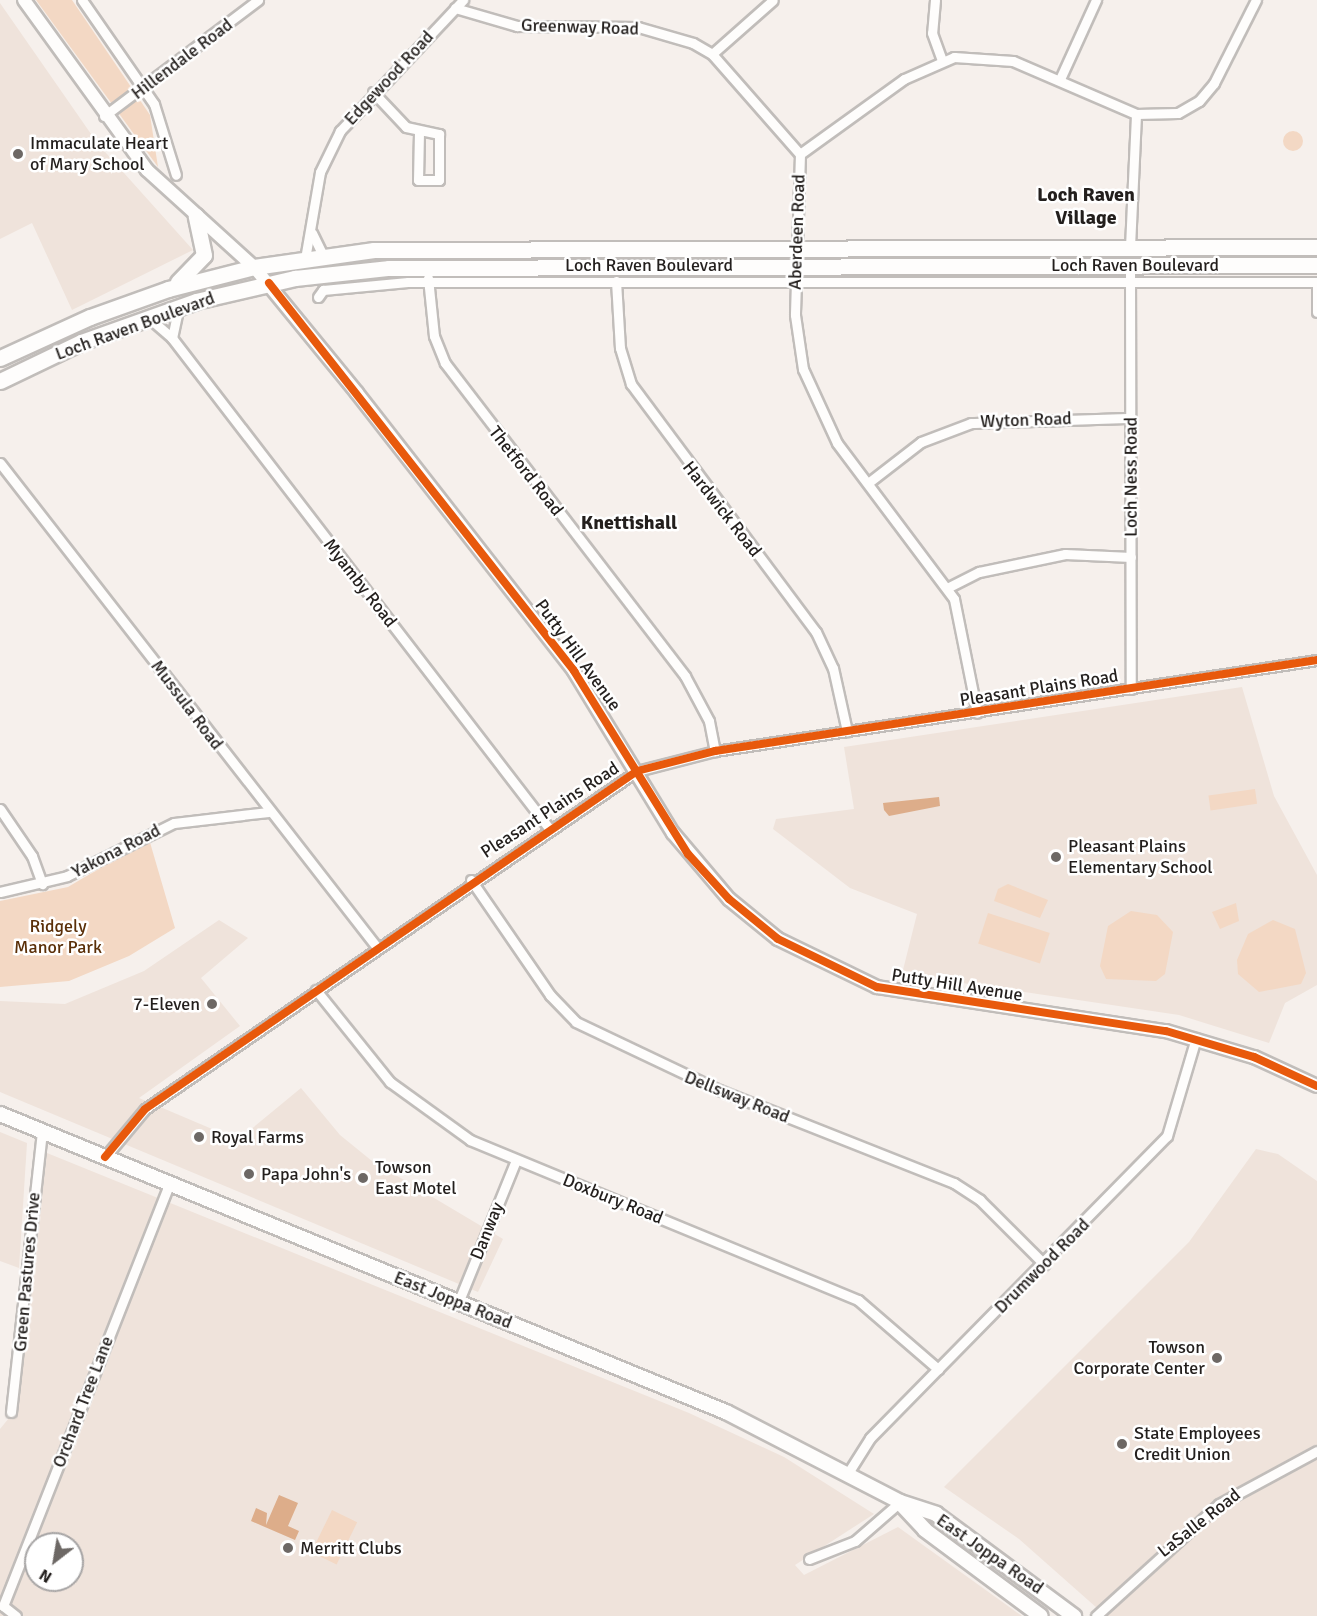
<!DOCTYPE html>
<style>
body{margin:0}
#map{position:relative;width:1317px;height:1616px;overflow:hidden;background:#f6f0ec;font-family:Signika,sans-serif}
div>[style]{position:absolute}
.built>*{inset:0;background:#efe3db}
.green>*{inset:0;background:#f3d8c4;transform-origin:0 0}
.round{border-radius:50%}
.water>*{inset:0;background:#ddad8a}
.roads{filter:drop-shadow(2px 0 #c1bdba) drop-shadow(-2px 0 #c1bdba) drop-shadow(0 2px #c1bdba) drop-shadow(0 -2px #c1bdba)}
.minor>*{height:9px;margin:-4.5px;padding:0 4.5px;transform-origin:4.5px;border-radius:4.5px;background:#fefdfc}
.tertiary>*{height:12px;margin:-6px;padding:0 6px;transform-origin:6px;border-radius:6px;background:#fefdfc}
.secondary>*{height:14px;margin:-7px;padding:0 7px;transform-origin:7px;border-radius:7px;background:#fefdfc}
.primary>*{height:15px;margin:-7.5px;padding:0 7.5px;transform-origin:7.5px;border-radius:7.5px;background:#fefdfc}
.cycleway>*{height:8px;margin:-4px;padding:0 4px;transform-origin:4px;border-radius:4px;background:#e8590c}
.dots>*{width:16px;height:16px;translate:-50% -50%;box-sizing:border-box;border:3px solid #fff;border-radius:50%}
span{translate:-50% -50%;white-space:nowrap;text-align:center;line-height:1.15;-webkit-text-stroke:5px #fff;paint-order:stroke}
.street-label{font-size:18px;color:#231f1d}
.poi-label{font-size:18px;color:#231f1d}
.left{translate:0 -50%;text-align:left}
.right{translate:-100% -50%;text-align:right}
.park-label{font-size:18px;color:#5a2f08}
.neighbourhood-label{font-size:20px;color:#231f1d;font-weight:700}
.north{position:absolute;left:24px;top:1532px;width:60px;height:60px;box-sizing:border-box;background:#fff;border:2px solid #a7a5a5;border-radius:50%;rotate:211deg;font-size:16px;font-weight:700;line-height:24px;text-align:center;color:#231f1d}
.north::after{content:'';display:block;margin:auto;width:21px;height:27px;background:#6d6865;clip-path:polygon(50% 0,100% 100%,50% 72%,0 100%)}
</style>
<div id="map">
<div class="built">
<div style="clip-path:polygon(0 3px,98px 144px,193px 250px,72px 310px,32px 223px,0 239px)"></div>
<div style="clip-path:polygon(1242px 687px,1274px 796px,1317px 875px,1317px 985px,1285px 1003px,1269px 1043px,1179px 1015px,902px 974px,917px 914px,850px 888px,773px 829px,776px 819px,854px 809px,844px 747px)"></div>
<div style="clip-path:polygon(219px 920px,248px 938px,201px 978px,240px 1026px,139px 1098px,238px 1140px,301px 1088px,340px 1135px,372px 1161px,503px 1239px,478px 1292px,0 1092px,0 1001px,65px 1004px,144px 971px)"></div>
<div style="clip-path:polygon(0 1132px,27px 1143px,19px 1268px,0 1261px)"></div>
<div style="clip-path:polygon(1256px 1149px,1278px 1154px,1317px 1181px,1317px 1616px,1106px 1616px,1019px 1539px,944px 1487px,1189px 1242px)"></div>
<div style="clip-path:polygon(evenodd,47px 1153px,689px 1413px,784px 1457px,874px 1514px,795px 1565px,804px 1575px,898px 1527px,1022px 1616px,0 1616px,0 1429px,18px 1407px,47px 1153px,36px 1544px,72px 1544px,72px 1580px,36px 1580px,36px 1544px)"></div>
</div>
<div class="green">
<div style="clip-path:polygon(36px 0,72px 0,150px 115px,158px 167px)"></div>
<div class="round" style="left:1283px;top:131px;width:20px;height:20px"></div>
<div style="left:1255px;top:789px;width:15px;height:47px;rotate:82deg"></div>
<div style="clip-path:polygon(149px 839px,175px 928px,129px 956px,69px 981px,0 987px,0 901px,68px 887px)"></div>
<div style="clip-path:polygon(1008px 884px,1048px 900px,1040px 918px,994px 901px,998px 889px)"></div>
<div style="clip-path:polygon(1236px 903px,1239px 921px,1220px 929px,1212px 912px)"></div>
<div style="clip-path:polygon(1131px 911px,1157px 915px,1173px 932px,1165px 974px,1156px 981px,1106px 979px,1100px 966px,1108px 926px)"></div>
<div style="left:988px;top:913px;width:65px;height:32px;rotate:18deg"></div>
<div style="clip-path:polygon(1273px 920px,1295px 929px,1306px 973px,1301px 984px,1259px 992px,1238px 974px,1237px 960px,1248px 934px)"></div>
<div style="left:332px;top:1510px;width:28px;height:47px;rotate:26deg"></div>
</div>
<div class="water">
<div style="clip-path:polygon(939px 797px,940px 806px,889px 816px,884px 810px,883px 803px)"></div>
<div style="clip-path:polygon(279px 1495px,298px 1503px,288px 1526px,299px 1531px,295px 1540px,251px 1521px,256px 1508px,267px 1513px,266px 1525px)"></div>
</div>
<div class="roads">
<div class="minor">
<div style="left:82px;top:0;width:126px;rotate:55.3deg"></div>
<div style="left:154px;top:104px;width:74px;rotate:72.8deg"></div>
<div style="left:935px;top:0;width:33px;rotate:95deg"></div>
<div style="left:932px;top:33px;width:29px;rotate:70deg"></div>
<div style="left:455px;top:8px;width:65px;rotate:16.2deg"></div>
<div style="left:517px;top:26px;width:121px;rotate:0.5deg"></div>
<div style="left:638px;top:27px;width:57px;rotate:16.2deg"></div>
<div style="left:693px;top:43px;width:22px;rotate:30deg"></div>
<div style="left:712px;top:54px;width:133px;rotate:48.7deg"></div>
<div style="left:712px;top:54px;width:81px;rotate:-41.5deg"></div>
<div style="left:1060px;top:79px;width:87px;rotate:-65.5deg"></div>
<div style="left:373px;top:92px;width:48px;rotate:46.7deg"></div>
<div style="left:406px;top:127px;width:34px;rotate:12deg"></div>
<div style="left:439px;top:134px;width:46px;rotate:90deg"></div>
<div style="left:439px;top:180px;width:21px;rotate:180deg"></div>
<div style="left:418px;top:180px;width:47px;rotate:-88.8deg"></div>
<div style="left:104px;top:116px;width:193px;rotate:-37deg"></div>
<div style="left:800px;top:154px;width:161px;rotate:91.8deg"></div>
<div style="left:795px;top:315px;width:55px;rotate:81.6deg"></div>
<div style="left:803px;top:369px;width:81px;rotate:65.3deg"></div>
<div style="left:837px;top:443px;width:195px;rotate:53.1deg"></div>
<div style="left:954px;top:599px;width:116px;rotate:78.6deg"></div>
<div style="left:800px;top:154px;width:128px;rotate:-35.8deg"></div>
<div style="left:904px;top:79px;width:55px;rotate:-23.7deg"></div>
<div style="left:954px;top:57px;width:59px;rotate:3.9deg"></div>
<div style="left:1013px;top:61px;width:134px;rotate:23.3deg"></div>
<div style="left:1136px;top:114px;width:42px;rotate:-1.4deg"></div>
<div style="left:1178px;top:113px;width:24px;rotate:-30deg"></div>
<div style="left:1199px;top:101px;width:23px;rotate:-50deg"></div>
<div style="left:1214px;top:83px;width:93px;rotate:-63.2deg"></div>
<div style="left:312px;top:233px;width:25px;rotate:64deg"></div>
<div style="left:1130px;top:247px;width:133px;rotate:-87.4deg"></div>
<div style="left:305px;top:259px;width:88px;rotate:-80.2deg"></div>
<div style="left:320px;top:172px;width:46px;rotate:-64deg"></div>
<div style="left:340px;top:131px;width:180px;rotate:-46.8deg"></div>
<div style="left:1130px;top:265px;width:424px;rotate:89.9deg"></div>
<div style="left:428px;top:278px;width:58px;rotate:84.1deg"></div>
<div style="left:434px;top:336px;width:29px;rotate:68deg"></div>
<div style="left:445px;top:363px;width:394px;rotate:52.5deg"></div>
<div style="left:685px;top:676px;width:51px;rotate:61.9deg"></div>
<div style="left:709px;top:721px;width:31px;rotate:79deg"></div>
<div style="left:616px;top:281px;width:67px;rotate:86.6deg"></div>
<div style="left:620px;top:348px;width:38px;rotate:73deg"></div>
<div style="left:631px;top:384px;width:309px;rotate:53.3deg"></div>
<div style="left:816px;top:632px;width:40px;rotate:65deg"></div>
<div style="left:833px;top:668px;width:65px;rotate:77.5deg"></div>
<div style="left:1317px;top:282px;width:30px;rotate:90deg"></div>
<div style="left:318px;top:297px;width:9px;rotate:-54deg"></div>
<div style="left:323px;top:290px;width:85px;rotate:-5.4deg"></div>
<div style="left:408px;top:282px;width:909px"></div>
<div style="left:148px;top:317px;width:32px;rotate:41deg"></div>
<div style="left:172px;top:338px;width:617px;rotate:52.44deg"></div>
<div style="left:172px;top:338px;width:33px;rotate:-78deg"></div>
<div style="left:0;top:463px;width:612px;rotate:52.1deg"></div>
<div style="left:868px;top:483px;width:67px;rotate:-37.7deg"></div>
<div style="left:921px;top:442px;width:53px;rotate:-20.8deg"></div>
<div style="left:971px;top:423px;width:159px;rotate:-1.8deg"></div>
<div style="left:947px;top:588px;width:36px;rotate:-27deg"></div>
<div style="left:979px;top:572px;width:88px;rotate:-11.8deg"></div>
<div style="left:1065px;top:554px;width:66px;rotate:2.6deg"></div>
<div style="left:0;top:809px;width:57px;rotate:55.8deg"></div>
<div style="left:32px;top:856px;width:30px;rotate:70deg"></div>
<div style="left:471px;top:880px;width:140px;rotate:55.5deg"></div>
<div style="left:550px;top:995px;width:37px;rotate:46deg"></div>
<div style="left:576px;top:1022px;width:158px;rotate:25.4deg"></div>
<div style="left:719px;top:1090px;width:253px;rotate:21.6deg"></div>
<div style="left:954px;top:1183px;width:31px;rotate:33deg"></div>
<div style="left:980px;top:1200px;width:91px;rotate:45deg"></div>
<div style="left:0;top:892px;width:69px;rotate:-13.4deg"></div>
<div style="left:67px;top:876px;width:119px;rotate:-26.4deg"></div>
<div style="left:174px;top:823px;width:95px;rotate:-6.7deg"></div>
<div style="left:316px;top:990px;width:118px;rotate:51.2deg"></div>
<div style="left:390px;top:1082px;width:99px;rotate:35.9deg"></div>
<div style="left:470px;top:1140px;width:420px;rotate:22.4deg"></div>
<div style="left:858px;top:1300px;width:106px;rotate:40.8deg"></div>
<div style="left:105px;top:1157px;width:62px;rotate:-50.2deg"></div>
<div style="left:145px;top:1109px;width:597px;rotate:-34.49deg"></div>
<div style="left:637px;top:771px;width:81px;rotate:-14.4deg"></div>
<div style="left:715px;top:751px;width:609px;rotate:-8.6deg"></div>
<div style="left:458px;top:1303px;width:154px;rotate:-67.9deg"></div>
<div style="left:11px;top:1412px;width:283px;rotate:-83.7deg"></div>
<div style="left:848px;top:1473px;width:41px;rotate:-57.8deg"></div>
<div style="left:870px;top:1438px;width:424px;rotate:-45.5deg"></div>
<div style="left:1167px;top:1136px;width:102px;rotate:-73.5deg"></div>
<div style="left:809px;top:1559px;width:49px;rotate:-21.4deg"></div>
<div style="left:855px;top:1541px;width:60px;rotate:-40.9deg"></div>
<div style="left:16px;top:1616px;width:16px;rotate:-142deg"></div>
<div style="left:3px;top:1606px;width:453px;rotate:-68.5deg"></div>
<div style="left:1096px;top:1616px;width:166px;rotate:-42.3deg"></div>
<div style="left:1219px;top:1504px;width:111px;rotate:-28.4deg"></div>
</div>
<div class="tertiary">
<div style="left:24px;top:0;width:210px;rotate:54.1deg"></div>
<div style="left:147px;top:170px;width:144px;rotate:42.2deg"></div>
<div style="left:254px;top:267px;width:163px;rotate:50.7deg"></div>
<div style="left:357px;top:393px;width:353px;rotate:52deg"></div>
<div style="left:574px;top:671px;width:190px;rotate:58.6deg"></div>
<div style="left:673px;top:833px;width:87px;rotate:49.7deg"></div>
<div style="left:729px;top:899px;width:63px;rotate:39.2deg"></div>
<div style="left:778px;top:939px;width:110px;rotate:25.9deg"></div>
<div style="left:877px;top:987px;width:292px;rotate:8.7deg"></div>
<div style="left:1166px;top:1031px;width:92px;rotate:16.5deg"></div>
<div style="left:1254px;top:1057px;width:69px;rotate:24.7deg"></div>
</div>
<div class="secondary">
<div style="left:0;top:1114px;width:785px;rotate:22.32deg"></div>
<div style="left:726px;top:1412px;width:196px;rotate:27.3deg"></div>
<div style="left:900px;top:1502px;width:38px;rotate:18deg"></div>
<div style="left:936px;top:1514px;width:172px;rotate:36.5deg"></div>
<div style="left:901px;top:1504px;width:35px;rotate:47deg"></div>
<div style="left:925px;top:1530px;width:144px;rotate:36.6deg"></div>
</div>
<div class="primary">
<div style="left:178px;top:282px;width:37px;rotate:-46deg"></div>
<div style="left:204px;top:255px;width:40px;rotate:-102deg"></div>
<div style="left:0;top:358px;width:99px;rotate:-24.5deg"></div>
<div style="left:90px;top:317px;width:83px;rotate:-19.7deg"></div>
<div style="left:168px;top:289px;width:89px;rotate:-14.3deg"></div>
<div style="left:254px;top:267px;width:121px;rotate:-8.1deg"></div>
<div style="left:374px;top:250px;width:943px;rotate:-0.18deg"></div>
<div style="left:0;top:381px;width:90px;rotate:-25.7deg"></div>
<div style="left:81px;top:342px;width:122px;rotate:-19.6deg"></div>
<div style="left:196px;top:301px;width:102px;rotate:-13.1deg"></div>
<div style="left:295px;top:278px;width:95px;rotate:-6.1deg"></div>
<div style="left:389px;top:268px;width:928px;rotate:-0.19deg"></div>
</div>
</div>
<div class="cycleway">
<div style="left:269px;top:283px;width:494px;rotate:51.8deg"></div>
<div style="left:574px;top:671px;width:216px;rotate:58.1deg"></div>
<div style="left:688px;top:854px;width:61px;rotate:47.7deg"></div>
<div style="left:729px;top:899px;width:63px;rotate:39.2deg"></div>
<div style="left:778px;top:939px;width:110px;rotate:25.9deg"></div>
<div style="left:877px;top:987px;width:292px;rotate:8.7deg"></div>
<div style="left:1166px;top:1031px;width:92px;rotate:16.5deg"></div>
<div style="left:1254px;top:1057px;width:69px;rotate:24.7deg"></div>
<div style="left:105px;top:1157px;width:62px;rotate:-50.2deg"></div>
<div style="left:145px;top:1109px;width:597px;rotate:-34.49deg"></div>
<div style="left:637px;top:771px;width:81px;rotate:-14.4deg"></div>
<div style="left:715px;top:751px;width:609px;rotate:-8.6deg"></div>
</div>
<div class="dots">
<div style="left:18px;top:154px;background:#6d6865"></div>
<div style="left:1056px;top:857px;background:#6d6865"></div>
<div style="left:212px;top:1004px;background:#6d6865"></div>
<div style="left:199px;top:1137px;background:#6d6865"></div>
<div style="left:249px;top:1174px;background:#6d6865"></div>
<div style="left:363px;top:1178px;background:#6d6865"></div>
<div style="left:1217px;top:1358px;background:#6d6865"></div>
<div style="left:1122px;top:1444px;background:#6d6865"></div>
<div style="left:288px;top:1548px;background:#6d6865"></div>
</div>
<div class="street-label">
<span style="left:580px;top:27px;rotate:2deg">Greenway Road</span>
<span style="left:182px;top:59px;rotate:-37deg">Hillendale Road</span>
<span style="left:389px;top:78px;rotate:-47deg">Edgewood Road</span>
<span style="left:797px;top:232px;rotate:-88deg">Aberdeen Road</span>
<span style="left:649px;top:265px">Loch Raven Boulevard</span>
<span style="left:1135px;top:265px">Loch Raven Boulevard</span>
<span style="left:135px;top:326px;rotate:-20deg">Loch Raven Boulevard</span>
<span style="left:1026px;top:420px;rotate:-2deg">Wyton Road</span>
<span style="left:526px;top:471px;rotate:52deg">Thetford Road</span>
<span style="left:1131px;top:477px;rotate:-90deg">Loch Ness Road</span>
<span style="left:722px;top:509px;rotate:52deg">Hardwick Road</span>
<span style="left:360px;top:583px;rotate:52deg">Myamby Road</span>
<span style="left:578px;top:655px;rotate:54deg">Putty Hill Avenue</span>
<span style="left:1039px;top:688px;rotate:-9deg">Pleasant Plains Road</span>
<span style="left:187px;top:705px;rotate:53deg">Mussula Road</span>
<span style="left:550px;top:810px;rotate:-33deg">Pleasant Plains Road</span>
<span style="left:116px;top:851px;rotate:-27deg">Yakona Road</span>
<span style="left:957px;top:985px;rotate:9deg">Putty Hill Avenue</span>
<span style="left:737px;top:1097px;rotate:22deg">Dellsway Road</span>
<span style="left:613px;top:1199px;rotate:22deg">Doxbury Road</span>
<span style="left:487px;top:1231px;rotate:-68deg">Danway</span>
<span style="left:1042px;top:1266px;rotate:-45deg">Drumwood Road</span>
<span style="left:27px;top:1272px;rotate:-85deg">Green Pastures Drive</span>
<span style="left:453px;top:1300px;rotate:22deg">East Joppa Road</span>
<span style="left:83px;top:1402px;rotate:-69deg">Orchard Tree Lane</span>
<span style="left:1199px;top:1523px;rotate:-38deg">LaSalle Road</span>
<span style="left:990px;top:1554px;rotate:35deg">East Joppa Road</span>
</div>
<div class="poi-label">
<span class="left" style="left:30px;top:154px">Immaculate Heart<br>of Mary School</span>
<span class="left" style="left:1068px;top:857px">Pleasant Plains<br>Elementary School</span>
<span class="right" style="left:200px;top:1004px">7-Eleven</span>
<span class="left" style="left:211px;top:1137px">Royal Farms</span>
<span class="left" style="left:375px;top:1178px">Towson<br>East Motel</span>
<span class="left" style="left:261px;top:1174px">Papa John's</span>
<span class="right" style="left:1205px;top:1358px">Towson<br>Corporate Center</span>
<span class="left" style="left:1134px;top:1444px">State Employees<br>Credit Union</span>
<span class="left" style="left:300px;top:1548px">Merritt Clubs</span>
</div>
<div class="park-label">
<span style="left:58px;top:937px">Ridgely<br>Manor Park</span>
</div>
<div class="neighbourhood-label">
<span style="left:1086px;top:206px">Loch Raven<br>Village</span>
<span style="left:629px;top:522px">Knettishall</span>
</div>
<div class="north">N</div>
</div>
